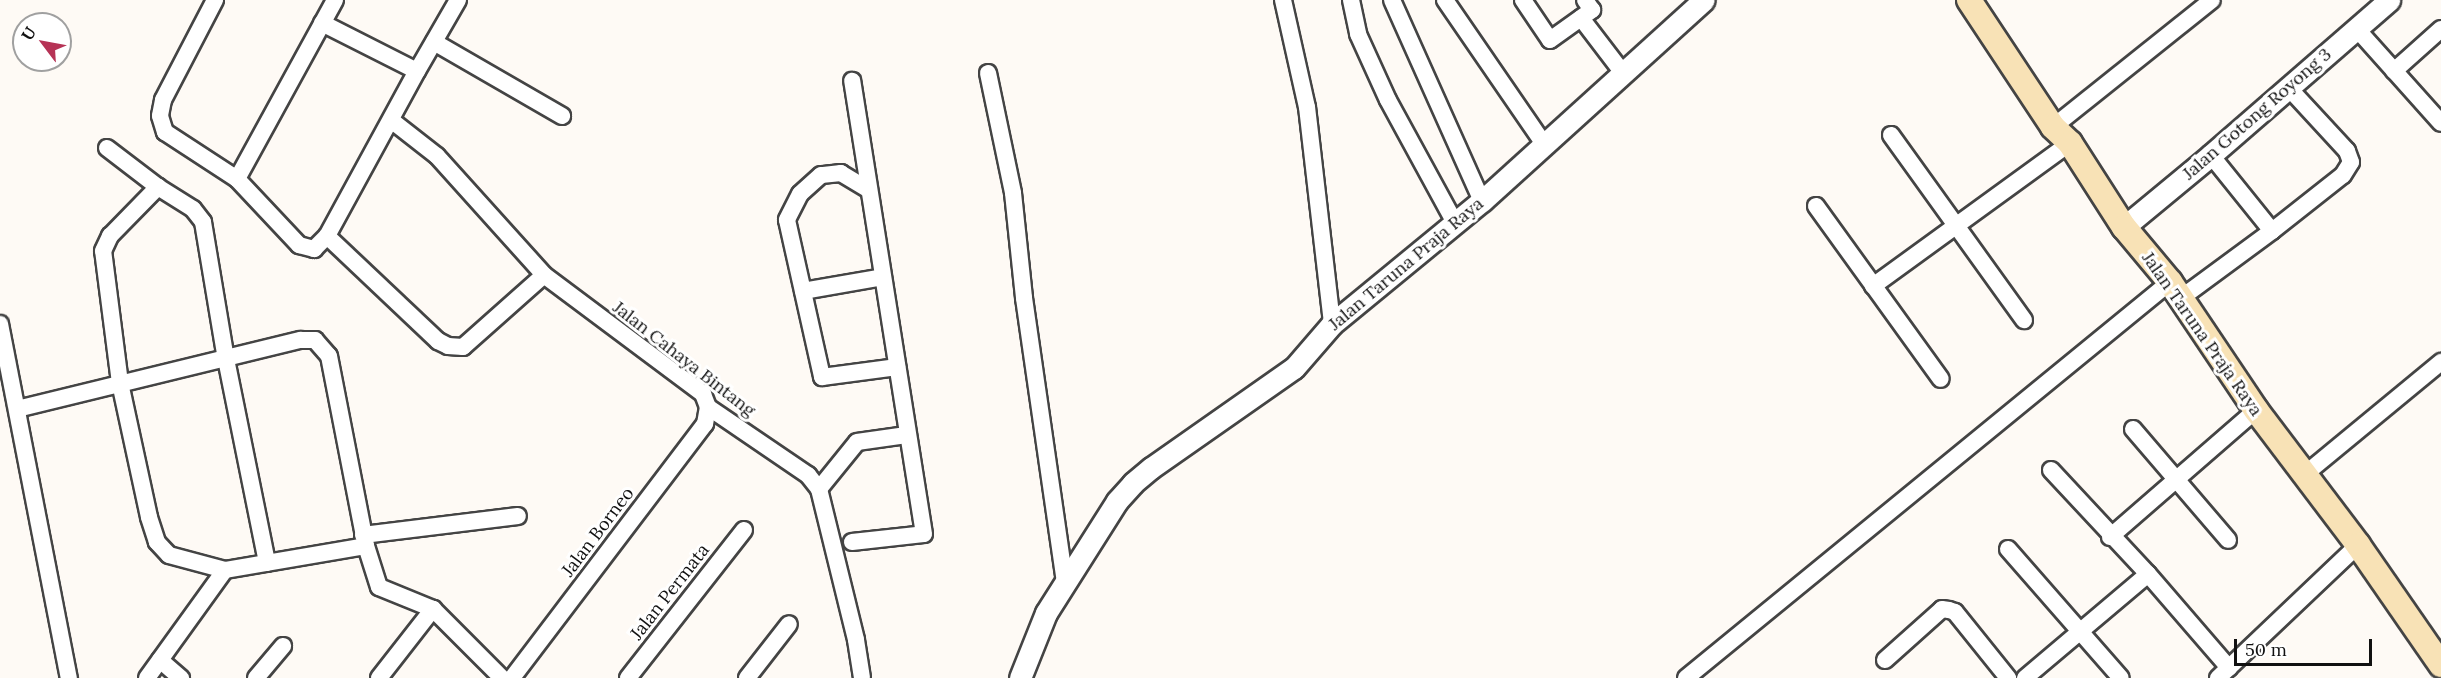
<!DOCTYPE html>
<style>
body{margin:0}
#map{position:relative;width:2441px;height:678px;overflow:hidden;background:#fefaf5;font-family:Lora,serif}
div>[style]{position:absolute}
.roads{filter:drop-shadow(2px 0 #444) drop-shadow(-2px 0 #444) drop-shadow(0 2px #444) drop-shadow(0 -2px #444)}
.minor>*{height:16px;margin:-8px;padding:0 8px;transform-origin:8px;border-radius:8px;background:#fff}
.tertiary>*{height:21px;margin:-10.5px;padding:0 10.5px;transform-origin:10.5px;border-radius:10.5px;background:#fff}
.secondary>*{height:24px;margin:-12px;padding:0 12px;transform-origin:12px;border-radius:12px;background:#f8e2b6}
span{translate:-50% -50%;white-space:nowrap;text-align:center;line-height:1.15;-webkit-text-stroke:6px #fff;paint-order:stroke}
.street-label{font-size:18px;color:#111}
.north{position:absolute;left:12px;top:12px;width:60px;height:60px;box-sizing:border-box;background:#fff;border:2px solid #a0a0a0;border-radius:50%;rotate:302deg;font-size:16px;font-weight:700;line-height:24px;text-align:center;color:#111}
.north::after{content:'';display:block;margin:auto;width:21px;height:27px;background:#b63356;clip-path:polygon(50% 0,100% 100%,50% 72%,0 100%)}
.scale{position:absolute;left:2234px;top:639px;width:138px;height:27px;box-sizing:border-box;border:3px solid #111;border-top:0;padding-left:8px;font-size:18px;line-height:21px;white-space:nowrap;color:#111;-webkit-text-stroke:4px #fff;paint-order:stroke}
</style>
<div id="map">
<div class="roads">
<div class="minor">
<div style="left:215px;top:0;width:113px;rotate:117.5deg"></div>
<div style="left:163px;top:100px;width:16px;rotate:101deg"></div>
<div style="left:160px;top:116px;width:17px;rotate:73deg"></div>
<div style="left:165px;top:132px;width:86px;rotate:33.1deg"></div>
<div style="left:237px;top:179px;width:91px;rotate:46.8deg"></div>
<div style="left:299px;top:245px;width:16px;rotate:15deg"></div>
<div style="left:314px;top:249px;width:18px;rotate:-45deg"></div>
<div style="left:327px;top:236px;width:188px;rotate:-61.4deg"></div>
<div style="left:1283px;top:0;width:110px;rotate:77.4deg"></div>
<div style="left:1307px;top:107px;width:218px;rotate:83.4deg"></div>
<div style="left:1351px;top:0;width:35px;rotate:78deg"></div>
<div style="left:1358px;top:34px;width:72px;rotate:65.6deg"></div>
<div style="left:1388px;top:100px;width:138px;rotate:61.4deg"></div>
<div style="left:1392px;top:0;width:220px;rotate:65.9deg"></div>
<div style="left:1445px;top:0;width:175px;rotate:55.5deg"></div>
<div style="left:1523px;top:0;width:48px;rotate:56deg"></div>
<div style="left:1550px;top:40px;width:52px;rotate:-35.5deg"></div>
<div style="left:1592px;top:10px;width:12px;rotate:-125deg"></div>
<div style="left:1581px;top:18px;width:69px;rotate:52.6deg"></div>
<div style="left:322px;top:23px;width:106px;rotate:26.8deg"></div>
<div style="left:417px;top:71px;width:82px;rotate:-60deg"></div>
<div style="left:2356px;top:28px;width:127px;rotate:48.2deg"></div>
<div style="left:434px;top:42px;width:148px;rotate:30deg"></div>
<div style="left:2394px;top:71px;width:63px;rotate:-41.8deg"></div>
<div style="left:988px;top:73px;width:123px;rotate:78.2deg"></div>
<div style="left:1013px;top:193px;width:106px;rotate:84deg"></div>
<div style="left:1024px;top:298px;width:286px;rotate:81.8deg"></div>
<div style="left:391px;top:120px;width:58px;rotate:38deg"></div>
<div style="left:437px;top:156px;width:160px;rotate:48deg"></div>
<div style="left:544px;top:275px;width:199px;rotate:36.8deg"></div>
<div style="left:703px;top:394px;width:14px;rotate:69deg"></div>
<div style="left:708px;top:407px;width:121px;rotate:34.2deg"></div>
<div style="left:808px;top:475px;width:18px;rotate:52deg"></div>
<div style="left:819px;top:489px;width:155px;rotate:76.2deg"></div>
<div style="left:856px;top:640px;width:38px;rotate:81deg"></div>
<div style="left:2053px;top:127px;width:203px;rotate:-38.6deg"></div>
<div style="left:1891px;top:135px;width:228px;rotate:54.3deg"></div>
<div style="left:107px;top:148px;width:64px;rotate:37.4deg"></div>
<div style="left:237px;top:179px;width:204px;rotate:-61.3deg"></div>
<div style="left:869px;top:190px;width:33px;rotate:-149deg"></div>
<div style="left:841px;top:173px;width:20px;rotate:174deg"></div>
<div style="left:821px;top:175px;width:28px;rotate:138deg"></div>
<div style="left:800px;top:194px;width:29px;rotate:117deg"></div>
<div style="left:787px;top:220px;width:161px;rotate:77.4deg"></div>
<div style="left:822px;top:377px;width:76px;rotate:-7.6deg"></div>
<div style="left:1816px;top:206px;width:213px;rotate:54.2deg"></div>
<div style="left:2272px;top:231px;width:90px;rotate:-38.3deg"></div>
<div style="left:2343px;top:175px;width:15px;rotate:-58deg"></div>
<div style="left:2351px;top:162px;width:12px;rotate:-110deg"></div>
<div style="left:2347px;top:151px;width:87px;rotate:-132.7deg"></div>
<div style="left:327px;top:236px;width:153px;rotate:43.4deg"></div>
<div style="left:438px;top:341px;width:11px;rotate:27deg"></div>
<div style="left:448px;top:346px;width:15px;rotate:4deg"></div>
<div style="left:463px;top:347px;width:108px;rotate:-41.6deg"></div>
<div style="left:1873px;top:286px;width:243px;rotate:-36deg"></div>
<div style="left:803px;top:291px;width:81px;rotate:-9.9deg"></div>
<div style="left:2181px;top:298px;width:113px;rotate:-36.4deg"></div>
<div style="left:2272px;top:231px;width:97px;rotate:-128.8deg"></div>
<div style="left:0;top:324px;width:361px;rotate:79deg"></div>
<div style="left:17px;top:409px;width:292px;rotate:-13.7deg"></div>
<div style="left:301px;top:340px;width:14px"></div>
<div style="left:315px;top:340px;width:21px;rotate:49deg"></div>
<div style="left:329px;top:356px;width:194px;rotate:79deg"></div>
<div style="left:366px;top:546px;width:43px;rotate:72.4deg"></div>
<div style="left:379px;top:587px;width:58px;rotate:22.2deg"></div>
<div style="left:433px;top:609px;width:98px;rotate:45deg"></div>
<div style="left:2133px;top:429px;width:146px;rotate:49.4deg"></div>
<div style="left:2051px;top:470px;width:142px;rotate:47deg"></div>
<div style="left:2148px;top:574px;width:124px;rotate:49.2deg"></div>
<div style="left:2304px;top:475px;width:178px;rotate:-39.5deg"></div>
<div style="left:819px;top:489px;width:60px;rotate:-51deg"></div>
<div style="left:857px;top:442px;width:50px;rotate:-8deg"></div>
<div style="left:363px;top:535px;width:156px;rotate:-7deg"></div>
<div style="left:2110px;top:537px;width:194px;rotate:-41deg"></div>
<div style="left:852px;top:542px;width:72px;rotate:-6.3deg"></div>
<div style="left:924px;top:534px;width:459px;rotate:-99deg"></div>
<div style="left:2008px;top:549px;width:171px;rotate:48.8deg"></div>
<div style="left:225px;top:570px;width:58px;rotate:-165deg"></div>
<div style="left:169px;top:555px;width:18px;rotate:-133deg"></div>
<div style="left:157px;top:542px;width:26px;rotate:-108deg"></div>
<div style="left:149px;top:517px;width:137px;rotate:-102.2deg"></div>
<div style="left:120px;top:383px;width:133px;rotate:-97.3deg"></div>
<div style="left:103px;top:251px;width:17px;rotate:-65deg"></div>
<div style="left:110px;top:236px;width:69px;rotate:-45.6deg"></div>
<div style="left:158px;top:187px;width:41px;rotate:32.2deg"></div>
<div style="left:193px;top:209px;width:16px;rotate:52deg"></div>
<div style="left:203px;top:222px;width:139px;rotate:80.5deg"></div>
<div style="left:226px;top:359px;width:208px;rotate:78.6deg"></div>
<div style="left:160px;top:660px;width:28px;rotate:41deg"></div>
<div style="left:1885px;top:660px;width:76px;rotate:-41.8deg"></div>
<div style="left:1942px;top:609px;width:7px;rotate:8deg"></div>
<div style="left:1949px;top:610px;width:6px;rotate:18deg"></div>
<div style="left:1955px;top:612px;width:85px;rotate:51.2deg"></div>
<div style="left:147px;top:678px;width:133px;rotate:-54.2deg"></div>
<div style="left:225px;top:570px;width:143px;rotate:-9.7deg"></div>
<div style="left:256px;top:678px;width:42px;rotate:-49.8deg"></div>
<div style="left:379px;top:678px;width:88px;rotate:-52deg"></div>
<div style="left:512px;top:678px;width:319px;rotate:-52.8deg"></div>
<div style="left:705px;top:424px;width:17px;rotate:-80deg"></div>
<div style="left:628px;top:678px;width:188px;rotate:-51.9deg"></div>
<div style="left:747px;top:678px;width:68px;rotate:-52.1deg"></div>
<div style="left:1686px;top:678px;width:625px;rotate:-39.29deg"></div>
<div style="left:2025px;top:678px;width:161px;rotate:-40.2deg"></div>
<div style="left:2218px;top:678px;width:193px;rotate:-43.5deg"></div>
</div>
<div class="tertiary">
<div style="left:2124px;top:227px;width:113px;rotate:-39.6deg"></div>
<div style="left:2211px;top:155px;width:236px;rotate:-41deg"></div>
<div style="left:1020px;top:678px;width:70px;rotate:-68.2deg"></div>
<div style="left:1046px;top:613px;width:133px;rotate:-57.6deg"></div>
<div style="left:1117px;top:501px;width:24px;rotate:-48deg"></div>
<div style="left:1133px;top:483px;width:23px;rotate:-40deg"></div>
<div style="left:1151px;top:468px;width:174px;rotate:-35deg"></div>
<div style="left:1294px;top:368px;width:58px;rotate:-49.2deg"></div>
<div style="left:1332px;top:324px;width:194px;rotate:-39.4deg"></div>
<div style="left:1482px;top:201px;width:299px;rotate:-42.2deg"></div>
</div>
<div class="secondary">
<div style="left:1969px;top:0;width:152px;rotate:56.5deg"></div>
<div style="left:2053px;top:127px;width:23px;rotate:43deg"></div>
<div style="left:2070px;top:143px;width:100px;rotate:57.3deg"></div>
<div style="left:2124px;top:227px;width:72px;rotate:50.1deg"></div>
<div style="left:2170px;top:282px;width:154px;rotate:56.1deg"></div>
<div style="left:2256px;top:410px;width:169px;rotate:52.9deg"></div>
<div style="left:2358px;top:545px;width:146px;rotate:55.3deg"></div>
</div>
</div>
<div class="street-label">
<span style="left:2257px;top:114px;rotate:-41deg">Jalan Gotong Royong 3</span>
<span style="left:1406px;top:264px;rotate:-40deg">Jalan Taruna Praja Raya</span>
<span style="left:2202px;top:334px;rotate:55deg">Jalan Taruna Praja Raya</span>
<span style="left:684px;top:359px;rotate:38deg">Jalan Cahaya Bintang</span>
<span style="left:598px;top:532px;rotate:-53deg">Jalan Borneo</span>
<span style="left:670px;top:592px;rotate:-52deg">Jalan Permata</span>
</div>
<div class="north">U</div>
<div class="scale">50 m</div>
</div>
